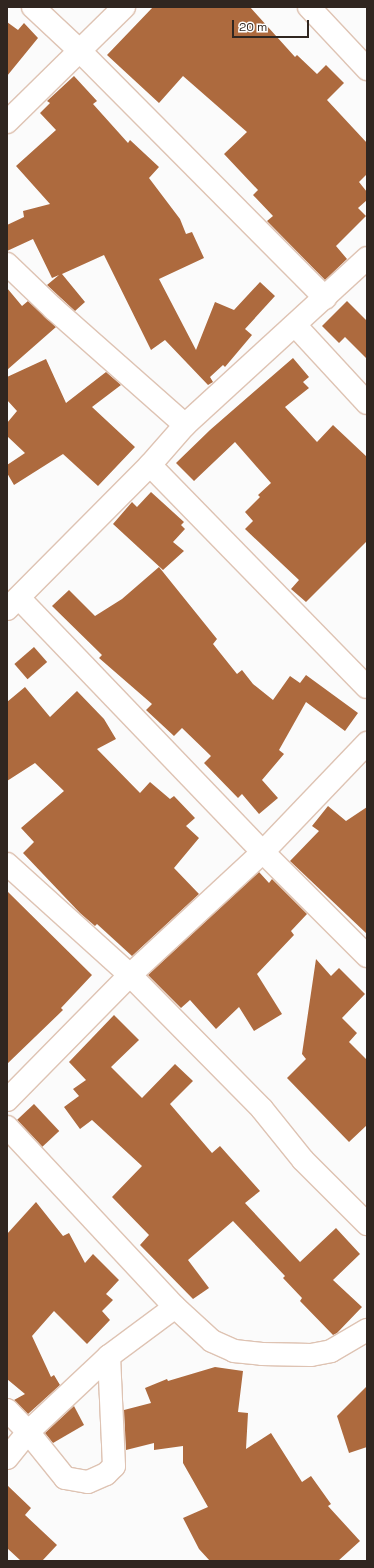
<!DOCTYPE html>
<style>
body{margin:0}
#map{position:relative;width:374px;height:1568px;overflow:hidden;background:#fbfbfb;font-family:"Space Grotesk",sans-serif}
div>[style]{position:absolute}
.building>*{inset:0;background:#ad6a3e;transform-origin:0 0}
.roads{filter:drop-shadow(1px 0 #dec3b3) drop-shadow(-1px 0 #dec3b3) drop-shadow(0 1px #dec3b3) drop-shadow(0 -1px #dec3b3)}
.minor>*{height:22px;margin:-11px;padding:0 11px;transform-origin:11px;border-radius:11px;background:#fff}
span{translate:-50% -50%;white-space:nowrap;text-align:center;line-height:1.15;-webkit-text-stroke:3.5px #fff;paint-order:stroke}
.frame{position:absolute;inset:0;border:8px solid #302620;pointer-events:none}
.scale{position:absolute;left:232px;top:20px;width:77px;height:18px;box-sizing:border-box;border:2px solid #302620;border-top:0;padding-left:5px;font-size:12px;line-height:14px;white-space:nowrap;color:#302620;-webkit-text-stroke:3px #fff;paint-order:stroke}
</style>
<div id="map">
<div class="building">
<div style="clip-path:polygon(153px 7px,250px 7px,295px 57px,297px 55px,317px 74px,326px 65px,344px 83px,327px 100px,367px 143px,367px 174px,359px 182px,367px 192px,367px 200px,358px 208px,366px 216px,336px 246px,347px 259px,325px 280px,267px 221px,273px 216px,253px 195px,258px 190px,224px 154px,247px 132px,183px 76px,159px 103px,107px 55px)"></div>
<div style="clip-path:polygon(7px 22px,18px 30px,24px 23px,38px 38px,7px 76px)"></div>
<div style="clip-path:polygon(74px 76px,97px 101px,93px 104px,128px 143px,130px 140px,159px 167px,149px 178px,180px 219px,186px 234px,192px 232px,204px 258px,159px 279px,196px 350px,215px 302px,234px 310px,260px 282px,275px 296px,245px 329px,252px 335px,225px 367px,223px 365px,210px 377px,213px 382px,208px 385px,165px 340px,151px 350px,104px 255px,62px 274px,85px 302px,75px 311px,47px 285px,59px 275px,52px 278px,33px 239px,7px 251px,7px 225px,24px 217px,23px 211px,50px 204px,16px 166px,56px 130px,40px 113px,50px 103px,47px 101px)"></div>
<div style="clip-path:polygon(7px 288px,22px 306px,28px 301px,56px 327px,7px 370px)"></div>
<div style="clip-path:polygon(347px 301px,367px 321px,367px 359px,345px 337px,339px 343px,322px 326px)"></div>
<div style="clip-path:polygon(293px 358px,309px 377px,303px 382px,309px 388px,285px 407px,317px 442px,333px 425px,367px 457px,367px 541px,306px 602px,291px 589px,299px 580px,245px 529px,253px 521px,245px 512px,260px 497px,258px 495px,271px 483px,235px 442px,194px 481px,176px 463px,210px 430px)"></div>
<div style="clip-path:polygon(46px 359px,66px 403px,106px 372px,121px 385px,92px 407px,135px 447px,98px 486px,63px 454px,14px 485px,7px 473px,7px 465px,25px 453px,7px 436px,7px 423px,17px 411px,7px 400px,7px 377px)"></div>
<div style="clip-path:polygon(151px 492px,184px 522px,181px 525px,185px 529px,173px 542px,184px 551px,163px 570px,113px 524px,132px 502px,137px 507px)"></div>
<div style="clip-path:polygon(159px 567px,217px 639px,213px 644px,237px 674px,242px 670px,253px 684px,273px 700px,290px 676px,300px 683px,306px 675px,358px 713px,345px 731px,306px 702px,279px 750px,284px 754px,262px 780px,278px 798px,259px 814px,242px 794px,238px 798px,204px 763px,211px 756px,182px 728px,174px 736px,146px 710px,152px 704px,99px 658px,102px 655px,52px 606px,69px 590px,95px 616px,122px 599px)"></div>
<div style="left:34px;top:647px;width:20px;height:26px;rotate:49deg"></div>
<div style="clip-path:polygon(25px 687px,50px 717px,77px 691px,104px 719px,116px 739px,97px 749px,140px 793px,150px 782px,170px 799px,174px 796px,195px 818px,186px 826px,199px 838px,174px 868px,199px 894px,132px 956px,97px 924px,95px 926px,80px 913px,23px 853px,34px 842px,21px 828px,64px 791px,35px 763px,7px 781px,7px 702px)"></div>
<div style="clip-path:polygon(328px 806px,346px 821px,367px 807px,367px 934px,290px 861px,319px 831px,312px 826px)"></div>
<div style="clip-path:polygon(259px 872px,269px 883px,272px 879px,307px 914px,291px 931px,294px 935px,257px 974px,282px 1014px,254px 1031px,239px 1007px,216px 1029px,190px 1000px,181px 1008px,148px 975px)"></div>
<div style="clip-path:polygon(7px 891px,92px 975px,61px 1008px,63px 1010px,7px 1064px)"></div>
<div style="clip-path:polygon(316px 959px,331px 976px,339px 968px,365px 994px,342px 1018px,357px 1033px,349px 1042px,367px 1060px,367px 1125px,349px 1142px,287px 1078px,306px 1059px,302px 1054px)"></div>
<div style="clip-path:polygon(114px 1015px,139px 1040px,111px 1067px,142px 1098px,175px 1064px,193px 1081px,170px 1104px,212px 1153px,220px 1146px,260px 1191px,245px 1203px,300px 1262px,336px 1228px,360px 1254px,333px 1280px,362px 1307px,337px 1333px,333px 1335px,300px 1301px,302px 1298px,283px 1278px,285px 1276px,233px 1221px,188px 1260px,209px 1288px,193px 1299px,140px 1245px,149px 1235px,112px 1197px,142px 1166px,92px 1120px,80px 1129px,64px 1107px,79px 1096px,73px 1089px,86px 1080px,69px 1062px)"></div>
<div style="left:34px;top:1104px;width:37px;height:23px;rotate:47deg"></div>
<div style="clip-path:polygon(36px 1202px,63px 1236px,69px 1233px,85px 1263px,93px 1254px,119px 1280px,106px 1294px,113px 1300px,102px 1311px,110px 1320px,87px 1344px,54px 1311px,32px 1336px,51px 1377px,54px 1375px,60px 1385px,28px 1414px,14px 1400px,25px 1394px,7px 1379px,7px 1234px)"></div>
<div style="clip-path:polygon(215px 1367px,243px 1371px,238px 1412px,248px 1413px,246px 1449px,271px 1433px,302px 1482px,311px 1476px,331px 1504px,328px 1506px,360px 1541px,338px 1561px,210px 1561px,199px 1549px,183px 1518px,208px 1507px,183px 1463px,183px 1446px,154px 1450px,154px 1443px,126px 1450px,124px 1410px,151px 1403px,145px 1388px,167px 1379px,168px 1381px)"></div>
<div style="clip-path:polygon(367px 1386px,367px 1447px,349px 1453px,337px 1416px)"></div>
<div style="clip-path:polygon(74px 1406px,84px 1425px,53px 1443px,45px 1433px)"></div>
<div style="clip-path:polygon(7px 1485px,31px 1508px,25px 1515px,57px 1545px,42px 1561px,21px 1561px,7px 1548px)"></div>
</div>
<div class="roads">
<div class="minor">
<div style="left:33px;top:7px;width:64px;rotate:43.1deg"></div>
<div style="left:80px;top:51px;width:348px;rotate:45.2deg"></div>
<div style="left:309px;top:7px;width:85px;rotate:46.9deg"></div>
<div style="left:7px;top:122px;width:164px;rotate:-44.5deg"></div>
<div style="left:7px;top:264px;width:65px;rotate:43.8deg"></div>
<div style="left:54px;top:309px;width:175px;rotate:41.5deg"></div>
<div style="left:295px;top:325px;width:106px;rotate:47.3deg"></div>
<div style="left:150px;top:465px;width:310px;rotate:45.7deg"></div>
<div style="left:19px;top:598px;width:352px;rotate:46.2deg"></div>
<div style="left:263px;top:852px;width:147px;rotate:45deg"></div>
<div style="left:7px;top:609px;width:203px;rotate:-45.2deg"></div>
<div style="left:150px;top:465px;width:53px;rotate:-48.8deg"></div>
<div style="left:185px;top:425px;width:247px;rotate:-42.5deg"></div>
<div style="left:7px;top:864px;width:166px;rotate:42.1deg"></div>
<div style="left:130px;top:975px;width:188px;rotate:45.4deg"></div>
<div style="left:262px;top:1109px;width:65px;rotate:51.2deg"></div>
<div style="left:303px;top:1160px;width:91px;rotate:45deg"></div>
<div style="left:7px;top:1100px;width:175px;rotate:-45.5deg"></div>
<div style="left:130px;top:975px;width:181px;rotate:-42.8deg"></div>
<div style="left:263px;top:852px;width:151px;rotate:-46.3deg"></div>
<div style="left:7px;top:1127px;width:246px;rotate:47deg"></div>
<div style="left:175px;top:1307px;width:50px;rotate:42.6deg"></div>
<div style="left:212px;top:1341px;width:24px;rotate:24deg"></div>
<div style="left:234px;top:1351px;width:28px;rotate:6deg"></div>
<div style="left:262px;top:1354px;width:49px;rotate:1.2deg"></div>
<div style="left:311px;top:1355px;width:20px;rotate:-11deg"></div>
<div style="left:331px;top:1351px;width:42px;rotate:-30.3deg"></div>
<div style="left:7px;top:1410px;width:30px;rotate:46deg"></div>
<div style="left:28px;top:1432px;width:111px;rotate:-43.2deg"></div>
<div style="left:7px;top:1458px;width:33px;rotate:-51deg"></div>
<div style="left:28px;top:1432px;width:59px;rotate:51.2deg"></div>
<div style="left:65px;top:1478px;width:23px;rotate:10deg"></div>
<div style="left:88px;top:1482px;width:20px;rotate:-24deg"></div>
<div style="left:106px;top:1474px;width:11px;rotate:-45deg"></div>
<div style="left:114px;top:1466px;width:110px;rotate:-92.6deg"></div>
<div style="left:109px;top:1356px;width:82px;rotate:-36.6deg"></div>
</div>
</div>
<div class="frame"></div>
<div class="scale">20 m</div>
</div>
